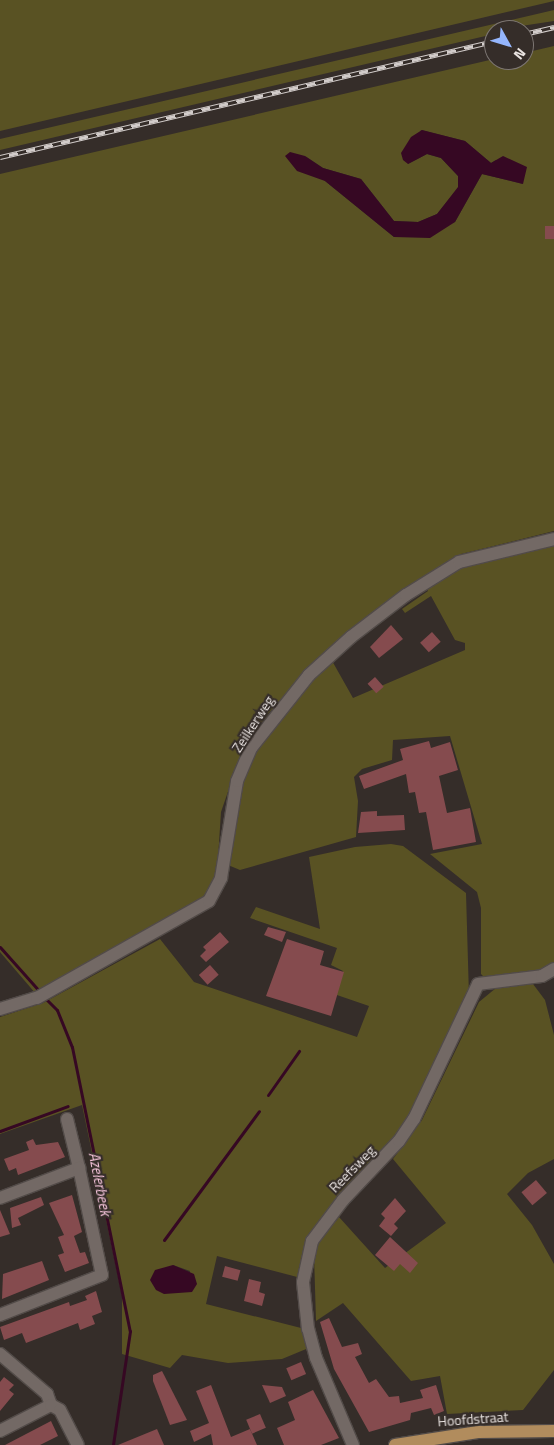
<!DOCTYPE html>
<style>
body{margin:0}
#map{position:relative;width:554px;height:1445px;overflow:hidden;background:#352d29;font-family:"Titillium Web",sans-serif}
div>[style]{position:absolute}
.green>*{inset:0;background:#595223}
.water>*{inset:0;background:#360823}
.stream>*{height:3px;margin:-1.5px;padding:0 1.5px;transform-origin:1.5px;border-radius:1.5px;background:#360823}
.building>*{inset:0;background:#854b4e;transform-origin:0 0}
.roads{filter:drop-shadow(1px 0 #524b48) drop-shadow(-1px 0 #524b48) drop-shadow(0 1px #524b48) drop-shadow(0 -1px #524b48)}
.minor>*{height:12px;margin:-6px;padding:0 6px;transform-origin:6px;border-radius:6px;background:#736965}
.primary>*{height:12px;margin:-6px;padding:0 6px;transform-origin:6px;border-radius:6px;background:#b18c5d}
.rail>*{height:5px;margin-top:-2.5px;transform-origin:0;background:repeating-linear-gradient(90deg,#352d29 0 9px,#d2ccca 0 18px);box-sizing:border-box;border-block:1px solid #d2ccca}
span{translate:-50% -50%;white-space:nowrap;text-align:center;line-height:1.15;-webkit-text-stroke:4.5px #352d29;paint-order:stroke}
.street-label{font-size:14px;color:#eae4e2}
.water-label{font-size:15px;color:#fbc8e0;font-style:italic}
.north{position:absolute;left:484px;top:20px;width:50px;height:50px;box-sizing:border-box;background:#352d29;border:1px solid #7d7673;border-radius:50%;rotate:129deg;font-size:14px;font-weight:700;line-height:20px;text-align:center;color:#eae4e2}
.north::after{content:'';display:block;margin:auto;width:18px;height:22px;background:#95b6fd;clip-path:polygon(50% 0,100% 100%,50% 72%,0 100%)}
</style>
<div id="map">
<div class="green">
<div style="clip-path:polygon(0 0,554px 0,554px 1px,0 131px)"></div>
<div style="clip-path:polygon(554px 10px,554px 21px,494px 30px,494px 34px,0 150px,0 139px)"></div>
<div style="clip-path:polygon(evenodd,554px 46px,554px 531px,461px 554px,396px 594px,314px 661px,268px 714px,233px 777px,221px 812px,217px 874px,206px 899px,36px 994px,0 952px,0 174px,494px 59px,524px 60px,524px 53px,554px 46px,421px 130px,465px 141px,491px 163px,496px 160px,523px 184px,482px 174px,455px 222px,394px 237px,325px 181px,305px 156px,323px 168px,361px 179px,394px 221px,418px 222px,437px 214px,458px 188px,458px 176px,441px 158px,427px 154px,408px 164px,421px 130px)"></div>
<div style="clip-path:polygon(554px 543px,554px 963px,534px 974px,486px 979px,481px 974px,481px 908px,477px 892px,430px 854px,482px 844px,450px 736px,393px 740px,392px 760px,362px 769px,354px 777px,358px 801px,356px 837px,240px 870px,228px 865px,242px 786px,254px 755px,279px 715px,331px 659px,353px 698px,465px 650px,465px 643px,455px 640px,431px 596px,405px 613px,402px 609px,428px 591px,426px 587px,456px 570px)"></div>
<div style="clip-path:polygon(evenodd,391px 844px,403px 846px,466px 893px,469px 996px,440px 1064px,394px 1143px,319px 1225px,301px 1278px,217px 1256px,206px 1304px,305px 1329px,311px 1347px,282px 1359px,228px 1363px,182px 1355px,170px 1368px,122px 1354px,122px 1296px,82px 1105px,0 1134px,0 1017px,43px 1003px,160px 939px,194px 982px,357px 1037px,369px 1006px,334px 994px,343px 971px,331px 965px,337px 948px,250px 918px,256px 907px,320px 929px,309px 857px,355px 847px,391px 844px,173px 1265px,190px 1271px,184px 1292px,176px 1291px,173px 1265px)"></div>
<div style="clip-path:polygon(533px 984px,545px 1000px,554px 1035px,554px 1159px,528px 1173px,507px 1194px,532px 1225px,554px 1264px,554px 1370px,523px 1410px,447px 1414px,440px 1376px,411px 1381px,343px 1303px,316px 1321px,314px 1255px,319px 1242px,339px 1217px,385px 1268px,446px 1223px,393px 1159px,422px 1120px,479px 1002px,496px 988px)"></div>
</div>
<div class="water">
<div style="clip-path:polygon(422px 130px,465px 141px,491px 163px,503px 156px,527px 167px,523px 184px,482px 174px,455px 222px,430px 238px,394px 237px,325px 181px,297px 171px,285px 156px,290px 152px,305px 156px,323px 168px,361px 179px,394px 221px,418px 222px,437px 214px,458px 187px,458px 176px,441px 158px,427px 154px,408px 164px,403px 160px,401px 153px,411px 137px)"></div>
<div style="clip-path:polygon(173px 1265px,194px 1274px,197px 1284px,192px 1292px,164px 1294px,156px 1290px,150px 1280px,155px 1270px)"></div>
</div>
<div class="stream">
<div style="left:0;top:947px;width:62px;rotate:48.3deg"></div>
<div style="left:45px;top:998px;width:17px;rotate:45deg"></div>
<div style="left:57px;top:1010px;width:40px;rotate:68deg"></div>
<div style="left:72px;top:1047px;width:290px;rotate:78.5deg"></div>
<div style="left:130px;top:1331px;width:115px;rotate:98.5deg"></div>
<div style="left:268px;top:1095px;width:54px;rotate:-54.8deg"></div>
<div style="left:0;top:1131px;width:72px;rotate:-20.2deg"></div>
<div style="left:164px;top:1240px;width:160px;rotate:-53.6deg"></div>
</div>
<div class="building">
<div style="left:545px;top:226px;width:9px;height:13px"></div>
<div style="clip-path:polygon(391px 625px,403px 639px,379px 658px,370px 647px)"></div>
<div style="left:432px;top:632px;width:13px;height:16px;rotate:48deg"></div>
<div style="left:375px;top:677px;width:13px;height:10px;rotate:48deg"></div>
<div style="clip-path:polygon(429px 741px,431px 748px,450px 742px,458px 770px,439px 776px,447px 813px,470px 808px,476px 842px,433px 850px,426px 812px,419px 813px,415px 792px,409px 793px,406px 774px,364px 789px,359px 776px,403px 760px,400px 749px)"></div>
<div style="clip-path:polygon(377px 811px,377px 816px,404px 815px,405px 830px,358px 833px,361px 812px)"></div>
<div style="clip-path:polygon(268px 927px,286px 932px,282px 942px,264px 935px)"></div>
<div style="clip-path:polygon(220px 932px,229px 942px,206px 962px,200px 956px,206px 950px,203px 947px)"></div>
<div style="clip-path:polygon(287px 939px,324px 951px,320px 965px,344px 972px,331px 1016px,266px 996px)"></div>
<div style="left:210px;top:965px;width:13px;height:15px;rotate:48deg"></div>
<div style="clip-path:polygon(33px 1139px,36px 1145px,58px 1142px,65px 1157px,18px 1175px,16px 1168px,9px 1171px,4px 1159px,29px 1150px,26px 1142px)"></div>
<div style="left:536px;top:1180px;width:17px;height:19px;rotate:50deg"></div>
<div style="clip-path:polygon(72px 1195px,82px 1232px,74px 1236px,80px 1253px,85px 1252px,89px 1263px,65px 1272px,58px 1255px,64px 1253px,58px 1237px,64px 1235px,49px 1203px)"></div>
<div style="clip-path:polygon(41px 1197px,44px 1205px,18px 1218px,21px 1225px,12px 1228px,10px 1208px)"></div>
<div style="clip-path:polygon(395px 1198px,406px 1211px,394px 1224px,398px 1228px,391px 1236px,379px 1226px,385px 1218px,381px 1214px)"></div>
<div style="clip-path:polygon(0 1210px,10px 1234px,0 1237px)"></div>
<div style="clip-path:polygon(390px 1237px,418px 1263px,410px 1273px,400px 1264px,394px 1271px,375px 1255px)"></div>
<div style="clip-path:polygon(42px 1261px,49px 1280px,2px 1299px,3px 1274px)"></div>
<div style="left:225px;top:1266px;width:16px;height:11px;rotate:15deg"></div>
<div style="clip-path:polygon(249px 1279px,261px 1282px,259px 1292px,265px 1294px,262px 1306px,244px 1301px)"></div>
<div style="clip-path:polygon(96px 1291px,102px 1312px,92px 1316px,95px 1324px,80px 1330px,78px 1323px,26px 1343px,22px 1333px,4px 1340px,0 1327px,69px 1302px,70px 1306px,87px 1300px,85px 1296px)"></div>
<div style="clip-path:polygon(329px 1318px,342px 1347px,358px 1343px,362px 1354px,355px 1357px,369px 1383px,376px 1379px,389px 1397px,399px 1396px,400px 1403px,423px 1398px,420px 1390px,436px 1385px,444px 1411px,434px 1415px,431px 1408px,411px 1413px,410px 1420px,369px 1432px,334px 1369px,320px 1322px)"></div>
<div style="left:301px;top:1362px;width:13px;height:16px;rotate:67deg"></div>
<div style="clip-path:polygon(162px 1371px,187px 1420px,170px 1425px,153px 1381px,153px 1375px)"></div>
<div style="clip-path:polygon(4px 1377px,14px 1385px,9px 1390px,14px 1394px,0 1411px,0 1382px)"></div>
<div style="clip-path:polygon(211px 1385px,231px 1437px,250px 1429px,257px 1445px,213px 1445px,211px 1434px,194px 1442px,190px 1431px,209px 1423px,196px 1391px)"></div>
<div style="clip-path:polygon(262px 1385px,282px 1387px,286px 1396px,270px 1403px)"></div>
<div style="clip-path:polygon(313px 1390px,339px 1438px,321px 1445px,284px 1445px,277px 1428px,295px 1420px,288px 1402px)"></div>
<div style="left:260px;top:1414px;width:15px;height:15px;rotate:67deg"></div>
<div style="clip-path:polygon(51px 1421px,58px 1436px,40px 1445px,5px 1445px)"></div>
<div style="clip-path:polygon(157px 1429px,164px 1445px,118px 1445px)"></div>
</div>
<div class="roads">
<div class="minor">
<div style="left:0;top:1009px;width:39px;rotate:-17deg"></div>
<div style="left:37px;top:998px;width:197px;rotate:-29.4deg"></div>
<div style="left:209px;top:901px;width:26px;rotate:-62deg"></div>
<div style="left:221px;top:878px;width:98px;rotate:-80.6deg"></div>
<div style="left:237px;top:781px;width:36px;rotate:-67deg"></div>
<div style="left:251px;top:748px;width:93px;rotate:-51.5deg"></div>
<div style="left:309px;top:675px;width:57px;rotate:-42.1deg"></div>
<div style="left:351px;top:637px;width:69px;rotate:-37.4deg"></div>
<div style="left:406px;top:595px;width:62px;rotate:-31.9deg"></div>
<div style="left:459px;top:562px;width:98px;rotate:-13.6deg"></div>
<div style="left:67px;top:1119px;width:50px;rotate:76.2deg"></div>
<div style="left:0;top:1198px;width:85px;rotate:-20.8deg"></div>
<div style="left:79px;top:1168px;width:109px;rotate:77.9deg"></div>
<div style="left:102px;top:1275px;width:110px;rotate:158.6deg"></div>
<div style="left:0;top:1354px;width:62px;rotate:40.4deg"></div>
<div style="left:47px;top:1394px;width:12px;rotate:70deg"></div>
<div style="left:51px;top:1405px;width:57px;rotate:153deg"></div>
<div style="left:51px;top:1405px;width:10px;rotate:29deg"></div>
<div style="left:60px;top:1410px;width:39px;rotate:63deg"></div>
<div style="left:353px;top:1445px;width:95px;rotate:-113deg"></div>
<div style="left:316px;top:1358px;width:30px;rotate:-105deg"></div>
<div style="left:308px;top:1329px;width:47px;rotate:-96.1deg"></div>
<div style="left:303px;top:1282px;width:42px;rotate:-77.6deg"></div>
<div style="left:312px;top:1241px;width:51px;rotate:-52.9deg"></div>
<div style="left:343px;top:1200px;width:81px;rotate:-46.5deg"></div>
<div style="left:399px;top:1141px;width:27px;rotate:-56deg"></div>
<div style="left:414px;top:1119px;width:149px;rotate:-64.6deg"></div>
<div style="left:478px;top:984px;width:64px;rotate:-7.1deg"></div>
<div style="left:542px;top:976px;width:14px;rotate:-30deg"></div>
</div>
<div class="primary">
<div style="left:395px;top:1445px;width:84px;rotate:-8.9deg"></div>
<div style="left:478px;top:1432px;width:76px;rotate:-0.8deg"></div>
</div>
</div>
<div class="rail">
<div style="left:524px;top:34px;width:31px;rotate:-13deg"></div>
<div style="left:0;top:157px;width:507px;rotate:-13.21deg"></div>
</div>
<div class="street-label">
<span style="left:253px;top:724px;rotate:-57deg">Zeilkerweg</span>
<span style="left:352px;top:1169px;rotate:-46deg">Reefsweg</span>
<span style="left:473px;top:1419px;rotate:-4deg">Hoofdstraat</span>
</div>
<div class="water-label">
<span style="left:100px;top:1184px;rotate:79deg">Azelerbeek</span>
</div>
<div class="north">N</div>
</div>
